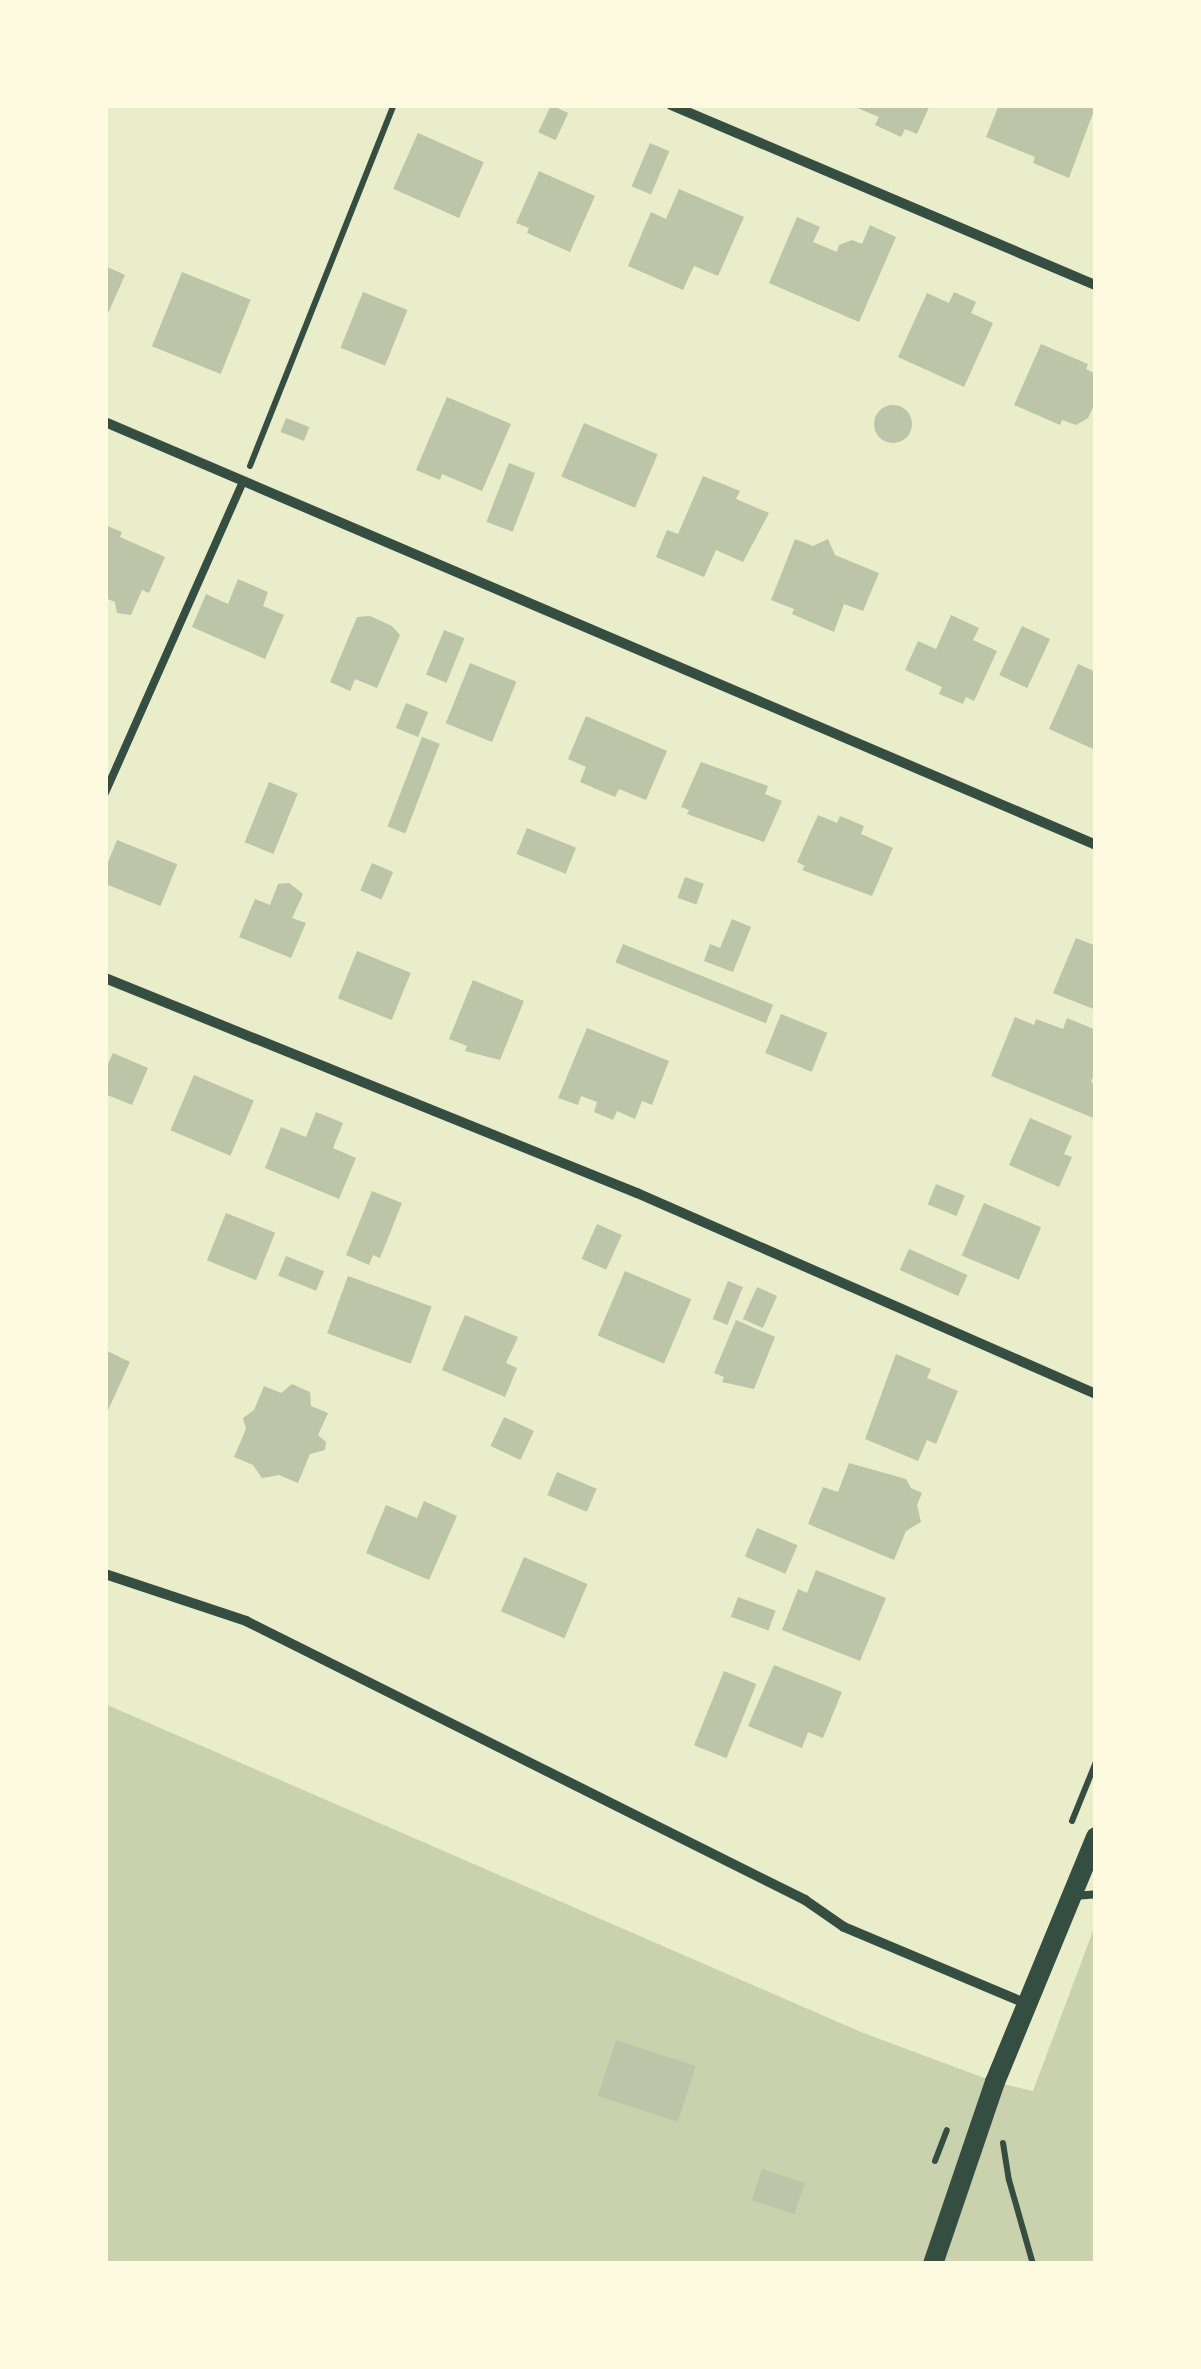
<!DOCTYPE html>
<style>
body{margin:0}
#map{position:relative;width:1201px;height:2369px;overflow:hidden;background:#e9edc9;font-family:"Noto Sans",sans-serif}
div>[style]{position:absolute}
.green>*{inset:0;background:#cad2ad}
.building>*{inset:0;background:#bcc5a7;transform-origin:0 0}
.round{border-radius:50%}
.path>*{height:6px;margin:-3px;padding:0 3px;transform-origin:3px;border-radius:3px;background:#344e41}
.service>*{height:8px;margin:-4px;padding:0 4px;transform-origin:4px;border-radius:4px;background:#344e41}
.minor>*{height:10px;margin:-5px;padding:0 5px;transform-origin:5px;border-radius:5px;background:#344e41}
.secondary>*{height:20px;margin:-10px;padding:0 10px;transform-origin:10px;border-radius:10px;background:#344e41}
span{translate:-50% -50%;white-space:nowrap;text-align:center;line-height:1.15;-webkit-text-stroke:9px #fefae0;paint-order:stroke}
.frame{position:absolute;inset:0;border:108px solid #fefae0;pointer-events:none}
</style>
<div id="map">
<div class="green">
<div style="clip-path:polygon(105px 1704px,861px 2032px,995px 2082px,1033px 2091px,1096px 1923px,1096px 2264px,105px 2264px)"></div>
</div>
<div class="building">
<div style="left:551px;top:105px;width:19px;height:30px;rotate:25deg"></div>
<div style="clip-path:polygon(850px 105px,930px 105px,917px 134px,905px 129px,901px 137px,875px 125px,879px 117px)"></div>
<div style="clip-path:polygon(999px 105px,1096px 105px,1069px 178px,1033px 163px,1035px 157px,986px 137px)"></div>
<div style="left:418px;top:133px;width:72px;height:61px;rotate:24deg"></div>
<div style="left:650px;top:143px;width:21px;height:47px;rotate:23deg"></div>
<div style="clip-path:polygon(539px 171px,595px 196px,570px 252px,527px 233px,529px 228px,516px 223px)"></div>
<div style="clip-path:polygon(679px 189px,744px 217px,718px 276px,694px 266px,683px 290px,628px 266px,651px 212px,666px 219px)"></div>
<div style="clip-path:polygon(797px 217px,820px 227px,813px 242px,837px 252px,839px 245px,852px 240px,862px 244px,870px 225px,896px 237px,859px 322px,769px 283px)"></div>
<div style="clip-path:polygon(105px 266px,125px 275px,105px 320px)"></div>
<div style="left:182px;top:272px;width:74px;height:80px;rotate:22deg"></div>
<div style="left:363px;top:292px;width:48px;height:60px;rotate:22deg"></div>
<div style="clip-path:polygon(954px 292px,976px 302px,971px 313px,993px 323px,964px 387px,898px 357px,927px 293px,949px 303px)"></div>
<div style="clip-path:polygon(1041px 344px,1088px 364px,1086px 369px,1096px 374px,1096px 401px,1088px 418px,1076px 425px,1062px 420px,1060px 425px,1014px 405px)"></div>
<div style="clip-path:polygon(447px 397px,511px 424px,482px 491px,442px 474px,440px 480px,416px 470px)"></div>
<div class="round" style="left:874px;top:405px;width:38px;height:38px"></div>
<div style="left:286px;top:418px;width:25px;height:15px;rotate:21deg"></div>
<div style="left:584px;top:423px;width:80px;height:58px;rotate:23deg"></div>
<div style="left:509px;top:463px;width:28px;height:63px;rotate:21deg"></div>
<div style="clip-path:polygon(703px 476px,740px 491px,736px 499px,769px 513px,743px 562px,716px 550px,704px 577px,656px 557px,667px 530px,678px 534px)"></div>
<div style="clip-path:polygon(105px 525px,122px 532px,120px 537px,165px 557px,149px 593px,142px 590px,131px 615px,117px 613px,115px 602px,105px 598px)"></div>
<div style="clip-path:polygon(795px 539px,813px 546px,828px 539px,835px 555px,879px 573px,863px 611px,844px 604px,834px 632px,792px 614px,794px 609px,771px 600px)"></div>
<div style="clip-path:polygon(238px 579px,268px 592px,263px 606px,284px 615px,265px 659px,192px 627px,206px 594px,228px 604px)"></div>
<div style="clip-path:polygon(951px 615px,979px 628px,973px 640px,997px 651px,974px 701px,966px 697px,963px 704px,939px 694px,942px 687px,905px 670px,918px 641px,936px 649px)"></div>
<div style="clip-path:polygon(370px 616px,392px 626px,400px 635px,377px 688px,355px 679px,350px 691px,330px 682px,357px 617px)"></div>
<div style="left:1022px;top:626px;width:31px;height:54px;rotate:25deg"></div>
<div style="left:444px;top:630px;width:22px;height:48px;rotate:22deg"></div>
<div style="left:470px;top:663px;width:50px;height:65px;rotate:22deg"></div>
<div style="clip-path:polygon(1078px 664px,1096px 672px,1093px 749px,1049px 729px)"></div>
<div style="left:406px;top:703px;width:24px;height:27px;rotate:22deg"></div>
<div style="clip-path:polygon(586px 716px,667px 751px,646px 800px,619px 789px,615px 797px,580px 782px,586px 767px,568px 759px)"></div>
<div style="left:422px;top:737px;width:19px;height:96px;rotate:21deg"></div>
<div style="clip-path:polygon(701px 762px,768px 786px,765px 794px,782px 801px,764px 842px,687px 814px,689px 810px,681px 807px)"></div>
<div style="left:269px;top:782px;width:31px;height:65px;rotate:22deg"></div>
<div style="clip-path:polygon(818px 815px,837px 823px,840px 816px,864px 826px,861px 834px,893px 848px,872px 896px,802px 870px,805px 866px,797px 862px)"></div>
<div style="left:527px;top:828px;width:53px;height:28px;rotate:22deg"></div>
<div style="left:117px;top:840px;width:65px;height:45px;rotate:22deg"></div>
<div style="left:372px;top:863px;width:23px;height:30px;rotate:23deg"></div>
<div style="left:685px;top:877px;width:20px;height:22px;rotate:20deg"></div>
<div style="clip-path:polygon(289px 883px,303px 894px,292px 918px,306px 923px,291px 958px,239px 937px,255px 899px,270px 905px,278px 884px)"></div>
<div style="clip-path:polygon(732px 919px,751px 927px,733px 972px,704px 961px,710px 944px,720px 948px)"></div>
<div style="clip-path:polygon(1076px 938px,1096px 946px,1096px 1010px,1053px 993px)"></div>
<div style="left:623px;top:944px;width:162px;height:20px;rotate:22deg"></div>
<div style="left:357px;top:951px;width:58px;height:51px;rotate:22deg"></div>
<div style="clip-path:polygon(473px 980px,524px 1001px,500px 1060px,465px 1051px,467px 1046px,449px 1039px)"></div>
<div style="left:781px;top:1014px;width:50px;height:42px;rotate:22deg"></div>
<div style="clip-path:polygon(1015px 1017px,1034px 1025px,1036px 1019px,1063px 1029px,1067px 1018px,1096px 1030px,1096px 1070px,1091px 1082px,1096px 1084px,1096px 1119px,991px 1076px)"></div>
<div style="clip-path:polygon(587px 1028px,669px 1061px,652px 1105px,642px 1101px,635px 1119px,617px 1111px,613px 1120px,594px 1112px,597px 1102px,581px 1096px,578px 1105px,558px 1098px)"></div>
<div style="clip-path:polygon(113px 1053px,148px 1068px,132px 1105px,105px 1094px,105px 1071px)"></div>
<div style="left:194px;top:1075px;width:65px;height:60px;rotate:23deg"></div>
<div style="clip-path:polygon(316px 1112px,343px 1123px,333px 1148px,356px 1158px,339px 1199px,265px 1168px,281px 1127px,306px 1137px)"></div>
<div style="clip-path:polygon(1030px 1118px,1072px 1136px,1064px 1154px,1072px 1157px,1059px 1187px,1009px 1165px)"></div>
<div style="left:936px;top:1184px;width:31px;height:22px;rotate:22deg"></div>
<div style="clip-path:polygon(372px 1191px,402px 1203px,380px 1258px,373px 1255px,369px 1265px,346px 1255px)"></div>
<div style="left:984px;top:1203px;width:62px;height:57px;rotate:23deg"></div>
<div style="left:226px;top:1213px;width:53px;height:51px;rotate:22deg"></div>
<div style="left:597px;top:1224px;width:27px;height:38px;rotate:24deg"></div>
<div style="left:909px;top:1249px;width:64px;height:23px;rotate:24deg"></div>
<div style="left:286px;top:1256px;width:41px;height:21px;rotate:22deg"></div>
<div style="left:625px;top:1271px;width:72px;height:70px;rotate:23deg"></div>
<div style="left:348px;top:1276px;width:89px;height:61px;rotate:20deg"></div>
<div style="left:728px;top:1281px;width:16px;height:41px;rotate:22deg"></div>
<div style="left:757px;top:1287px;width:22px;height:35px;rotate:24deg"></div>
<div style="clip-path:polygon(465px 1315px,518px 1337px,506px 1363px,517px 1368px,505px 1397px,442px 1370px)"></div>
<div style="clip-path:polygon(736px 1320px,775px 1337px,754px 1389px,722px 1382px,724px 1377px,714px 1373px)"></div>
<div style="clip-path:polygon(105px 1350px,130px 1362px,105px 1417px)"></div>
<div style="clip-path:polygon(896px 1354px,931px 1369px,927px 1378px,958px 1391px,936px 1444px,927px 1440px,918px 1461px,865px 1439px)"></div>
<div style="clip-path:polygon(292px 1384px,310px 1392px,311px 1406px,328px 1413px,318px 1435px,326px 1442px,325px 1450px,310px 1454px,298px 1483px,279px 1475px,262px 1478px,253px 1465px,234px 1457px,246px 1429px,243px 1418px,254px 1410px,264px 1386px,281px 1393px)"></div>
<div style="left:504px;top:1417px;width:33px;height:32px;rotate:25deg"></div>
<div style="clip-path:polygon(849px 1463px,906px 1479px,911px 1488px,922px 1493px,917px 1505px,921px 1522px,906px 1531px,894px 1560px,808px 1524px,823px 1487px,838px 1492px)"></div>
<div style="left:557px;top:1472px;width:43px;height:25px;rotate:23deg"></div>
<div style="clip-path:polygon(424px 1501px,457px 1516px,429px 1580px,366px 1553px,386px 1505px,417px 1518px)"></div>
<div style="left:757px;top:1528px;width:44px;height:31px;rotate:23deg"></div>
<div style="left:524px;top:1557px;width:69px;height:59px;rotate:23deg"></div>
<div style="clip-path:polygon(816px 1570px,886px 1598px,860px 1661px,782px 1630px,798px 1589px,807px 1593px)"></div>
<div style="left:738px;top:1597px;width:40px;height:21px;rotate:20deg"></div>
<div style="clip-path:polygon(774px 1665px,842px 1692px,823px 1738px,808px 1732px,802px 1748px,748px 1726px)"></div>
<div style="left:724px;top:1671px;width:35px;height:80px;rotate:22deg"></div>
<div style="left:616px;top:2040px;width:84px;height:59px;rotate:18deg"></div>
<div style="left:762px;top:2169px;width:45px;height:33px;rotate:18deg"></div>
</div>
<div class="path">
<div style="left:250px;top:466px;width:389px;rotate:-68.3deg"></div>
<div style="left:1072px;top:1821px;width:64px;rotate:-67.9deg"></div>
<div style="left:1003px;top:2143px;width:37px;rotate:81deg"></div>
<div style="left:1009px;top:2180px;width:87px;rotate:74.1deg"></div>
<div style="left:935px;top:2161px;width:33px;rotate:-69deg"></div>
</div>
<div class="service">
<div style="left:105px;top:793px;width:340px;rotate:-66.1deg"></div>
<div style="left:1075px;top:1896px;width:21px;rotate:-5deg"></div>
</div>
<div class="minor">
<div style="left:671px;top:105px;width:462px;rotate:23deg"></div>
<div style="left:105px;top:422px;width:1078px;rotate:23.11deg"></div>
<div style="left:105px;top:978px;width:574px;rotate:22.01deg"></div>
<div style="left:637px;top:1193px;width:501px;rotate:23.65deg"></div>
<div style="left:105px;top:1574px;width:149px;rotate:18.4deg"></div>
<div style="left:246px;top:1621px;width:625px;rotate:26.52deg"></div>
<div style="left:805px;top:1900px;width:47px;rotate:34.7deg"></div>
<div style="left:844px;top:1927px;width:199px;rotate:22.8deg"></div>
</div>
<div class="secondary">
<div style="left:933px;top:2264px;width:192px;rotate:-71.2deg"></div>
<div style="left:995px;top:2082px;width:265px;rotate:-67.6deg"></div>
</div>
<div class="frame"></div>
</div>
